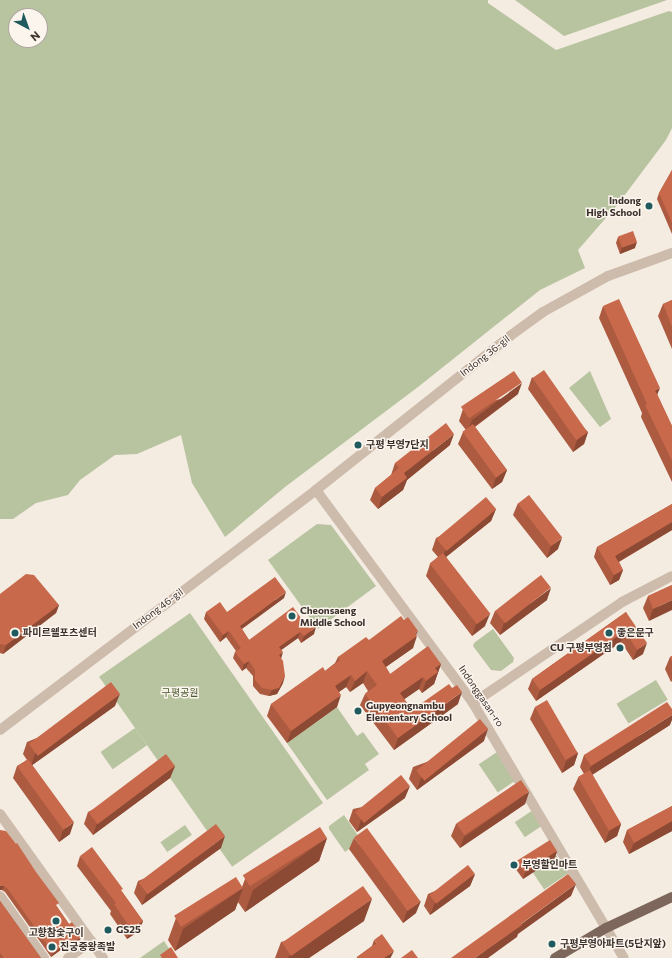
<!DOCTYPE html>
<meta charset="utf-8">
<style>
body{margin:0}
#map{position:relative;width:672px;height:958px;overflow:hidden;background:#f4ebe1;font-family:Commissioner,"Noto Sans KR",sans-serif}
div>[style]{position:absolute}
.green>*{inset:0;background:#b8c4a0;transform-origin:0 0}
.minor>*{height:10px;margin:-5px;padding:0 5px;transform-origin:5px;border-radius:5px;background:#cdbbac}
.major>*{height:10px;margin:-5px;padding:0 5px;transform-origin:5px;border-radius:5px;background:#7d675c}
.wall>*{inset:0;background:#ac5a40}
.shaded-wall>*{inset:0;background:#8c4a34}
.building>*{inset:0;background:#c8694b;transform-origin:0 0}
.dots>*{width:11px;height:11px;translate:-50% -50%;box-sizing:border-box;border:2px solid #fbf5ee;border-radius:50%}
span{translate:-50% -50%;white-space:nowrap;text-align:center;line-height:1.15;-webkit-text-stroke:3px #fbf5ee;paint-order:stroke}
.poi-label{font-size:10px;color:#3b302b;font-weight:700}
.right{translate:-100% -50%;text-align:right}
.left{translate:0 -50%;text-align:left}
.street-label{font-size:10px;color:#3b302b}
.park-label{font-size:10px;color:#4a5a2e}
.north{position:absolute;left:8px;top:8px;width:40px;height:40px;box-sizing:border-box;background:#fbf5ee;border:1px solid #aea6a0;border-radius:50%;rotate:139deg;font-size:11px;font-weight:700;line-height:16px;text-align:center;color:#3b302b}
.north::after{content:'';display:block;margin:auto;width:14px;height:18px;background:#1f5a5e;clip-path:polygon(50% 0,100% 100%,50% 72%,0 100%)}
</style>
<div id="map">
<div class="green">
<div style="clip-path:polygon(evenodd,0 0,488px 0,488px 3px,556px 50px,669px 11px,672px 12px,672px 128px,666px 140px,618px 204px,578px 250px,585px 268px,540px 290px,418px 387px,285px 487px,225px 537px,192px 483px,181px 435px,137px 454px,115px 455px,80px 480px,68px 495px,36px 503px,13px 519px,0 519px,0 0,16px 16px,40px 16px,40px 40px,16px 40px,16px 16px)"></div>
<div style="clip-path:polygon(515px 0,667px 0,564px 36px)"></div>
<div style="clip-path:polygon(590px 371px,611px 419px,600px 427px,569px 388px)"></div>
<div style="clip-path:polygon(317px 524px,331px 525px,376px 586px,318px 629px,268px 560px)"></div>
<div style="left:190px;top:613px;width:232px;height:111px;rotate:55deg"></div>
<div style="clip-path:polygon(493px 629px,514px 658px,513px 662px,501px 671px,491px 670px,473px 646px,474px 643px)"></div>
<div style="left:656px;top:680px;width:23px;height:46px;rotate:59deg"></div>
<div style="clip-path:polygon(337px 707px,357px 736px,363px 732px,379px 754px,365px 764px,369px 770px,327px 800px,287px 743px)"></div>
<div style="left:135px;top:728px;width:21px;height:42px;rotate:55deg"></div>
<div style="left:497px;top:752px;width:34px;height:22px;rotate:56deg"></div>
<div style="left:533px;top:810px;width:18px;height:22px;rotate:56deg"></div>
<div style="clip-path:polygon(344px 815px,361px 840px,345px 852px,329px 829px,329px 826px)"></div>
<div style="left:185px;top:825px;width:12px;height:30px;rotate:55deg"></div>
<div style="left:556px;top:855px;width:22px;height:29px;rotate:56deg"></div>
<div style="clip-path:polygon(164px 941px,172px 953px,164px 958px,140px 958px)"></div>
</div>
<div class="minor">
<div style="left:316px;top:490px;width:265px;rotate:53.6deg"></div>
<div style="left:473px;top:703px;width:296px;rotate:59.4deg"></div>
<div style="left:473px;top:703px;width:180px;rotate:-34.1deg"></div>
<div style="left:622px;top:602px;width:56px;rotate:-27.5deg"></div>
<div style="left:0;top:730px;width:397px;rotate:-37.2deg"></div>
<div style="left:316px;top:490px;width:248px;rotate:-38.4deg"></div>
<div style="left:510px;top:336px;width:41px;rotate:-36deg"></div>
<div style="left:543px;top:312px;width:74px;rotate:-29deg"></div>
<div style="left:608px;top:276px;width:68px;rotate:-19.8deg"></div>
<div style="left:0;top:814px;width:177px;rotate:54.4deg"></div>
<div style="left:0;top:896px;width:76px;rotate:54.6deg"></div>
<div style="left:68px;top:958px;width:29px;rotate:-36deg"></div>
</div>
<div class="major">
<div style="left:555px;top:958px;width:59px;rotate:-30.5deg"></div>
<div style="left:606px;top:928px;width:73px;rotate:-25.2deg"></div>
</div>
<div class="wall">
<div style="clip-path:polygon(672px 170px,672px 234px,657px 199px,659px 193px)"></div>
<div style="clip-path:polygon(618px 237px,635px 248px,620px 254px,616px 243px)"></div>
<div style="clip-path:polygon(672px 300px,672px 349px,658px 316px,663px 304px)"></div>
<div style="clip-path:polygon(603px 306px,657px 394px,672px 426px,672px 482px,641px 417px,642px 413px,599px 318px)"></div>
<div style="clip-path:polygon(532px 377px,588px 432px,584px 444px,573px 452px,528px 389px)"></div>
<div style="clip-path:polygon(518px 394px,475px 427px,507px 470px,502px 482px,492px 489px,458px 444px,463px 432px,466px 430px,459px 421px,463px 409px)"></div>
<div style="clip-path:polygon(450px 445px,407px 480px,403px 490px,378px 509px,370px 500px,375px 488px,391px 475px,395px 463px)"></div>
<div style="clip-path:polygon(518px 503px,558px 549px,547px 558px,513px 515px)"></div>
<div style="clip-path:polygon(672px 504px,672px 530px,619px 562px,623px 570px,619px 580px,610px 585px,594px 557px,597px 547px)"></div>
<div style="clip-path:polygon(496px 509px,491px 521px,446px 557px,485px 626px,472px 636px,426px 576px,430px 564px,438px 557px,432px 550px,436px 538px)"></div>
<div style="clip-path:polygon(672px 585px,649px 621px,643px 608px,648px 596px)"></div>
<div style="clip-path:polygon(0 594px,59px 605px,56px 613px,3px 654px,0 653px)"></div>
<div style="clip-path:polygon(284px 598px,242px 629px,249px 640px,306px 625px,314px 634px,301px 643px,298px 638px,281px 650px,281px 658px,283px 683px,277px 694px,269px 696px,260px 694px,253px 686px,253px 676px,246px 668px,242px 671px,233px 658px,235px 652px,236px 651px,226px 637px,220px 642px,204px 619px,206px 612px,227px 612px)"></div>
<div style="clip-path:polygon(547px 600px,500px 635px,490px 623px,495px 611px)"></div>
<div style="clip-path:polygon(626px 612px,643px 654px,633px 660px,621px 642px,536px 701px,528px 689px,532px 679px)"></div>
<div style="clip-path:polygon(416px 635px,413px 648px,386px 667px,390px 674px,441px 664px,434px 684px,422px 693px,419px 689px,404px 699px,412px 710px,458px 704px,394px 750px,360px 705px,365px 694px,368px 691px,363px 683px,350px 692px,346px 687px,339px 692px,337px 707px,287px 743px,267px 716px,271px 704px,325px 671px,335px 663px,338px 657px,369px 640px)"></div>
<div style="clip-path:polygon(672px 656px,672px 681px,671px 682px,665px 669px,670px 657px)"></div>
<div style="clip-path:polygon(115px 706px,32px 765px,70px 834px,59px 842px,13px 778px,17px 766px,27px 760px,23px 754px,27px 742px)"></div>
<div style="clip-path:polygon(535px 707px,578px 753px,574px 765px,562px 773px,530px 719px)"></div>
<div style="clip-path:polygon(670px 725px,592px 775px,621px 824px,617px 836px,605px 843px,573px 789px,578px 778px,584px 774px,580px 767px,584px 755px)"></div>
<div style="clip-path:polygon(484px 741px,417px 790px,409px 779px,413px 767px)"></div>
<div style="clip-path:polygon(175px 766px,170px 778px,93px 835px,84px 824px,88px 812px)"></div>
<div style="clip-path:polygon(529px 792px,525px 804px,460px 848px,451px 836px,456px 824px)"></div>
<div style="clip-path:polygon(405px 798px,357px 832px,349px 821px,353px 809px)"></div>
<div style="clip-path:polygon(672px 806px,672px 831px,629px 854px,623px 842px,627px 830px)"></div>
<div style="clip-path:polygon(0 830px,57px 907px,80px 940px,69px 949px,66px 946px,51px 957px,5px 892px,2px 890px,0 890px)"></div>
<div style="clip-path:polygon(327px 838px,319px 861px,245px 912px,238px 902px,235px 910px,175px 951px,168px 940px,176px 918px,242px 887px,245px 879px)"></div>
<div style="clip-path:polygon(354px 838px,416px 913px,403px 923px,349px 849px)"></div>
<div style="clip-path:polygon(221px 848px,142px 905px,134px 893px,138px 881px)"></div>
<div style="clip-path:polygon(557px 851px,555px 858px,523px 879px,515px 868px,518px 862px)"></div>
<div style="clip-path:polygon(80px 856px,122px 892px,143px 921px,139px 931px,127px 939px,110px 914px,111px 911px,77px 866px)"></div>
<div style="clip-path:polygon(475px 874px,470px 886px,430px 915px,424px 906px,428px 894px)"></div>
<div style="clip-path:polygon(0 901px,41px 958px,0 958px)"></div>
<div style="clip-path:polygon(364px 921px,309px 958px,275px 958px,281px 942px)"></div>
<div style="clip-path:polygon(374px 940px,391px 957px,390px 958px,357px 958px,357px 957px,372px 946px)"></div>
</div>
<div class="shaded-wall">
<div style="clip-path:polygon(637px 242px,635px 248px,620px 254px,622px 247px)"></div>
<div style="clip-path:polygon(522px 383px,518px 394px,467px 432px,472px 420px)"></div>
<div style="clip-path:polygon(660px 388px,655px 400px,655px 390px)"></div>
<div style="clip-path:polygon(588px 432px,584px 444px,573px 452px,577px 440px)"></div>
<div style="clip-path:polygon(454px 434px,450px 445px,407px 480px,403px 490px,378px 509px,382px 497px,404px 473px)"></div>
<div style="clip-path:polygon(507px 470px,502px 482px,492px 489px,496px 477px)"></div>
<div style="clip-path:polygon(496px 509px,491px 521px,441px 561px,446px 549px)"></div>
<div style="clip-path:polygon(672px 522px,672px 530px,611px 566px,615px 556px)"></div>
<div style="clip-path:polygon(562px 538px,558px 549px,547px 558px,551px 546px)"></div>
<div style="clip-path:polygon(623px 570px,619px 580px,610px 585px,614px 575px)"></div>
<div style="clip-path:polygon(551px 588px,547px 600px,500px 635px,504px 623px)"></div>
<div style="clip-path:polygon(286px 592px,284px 598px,237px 632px,240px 626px)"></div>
<div style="clip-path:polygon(672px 600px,672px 610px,649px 621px,653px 609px)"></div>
<div style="clip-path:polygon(59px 605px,56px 613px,3px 654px,6px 645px)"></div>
<div style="clip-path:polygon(490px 614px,485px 626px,472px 636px,476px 624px)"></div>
<div style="clip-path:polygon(316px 627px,314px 634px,301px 643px,304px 636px)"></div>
<div style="clip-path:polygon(229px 631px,226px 637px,220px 642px,223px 635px)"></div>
<div style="clip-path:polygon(418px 631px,415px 637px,417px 636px,413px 648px,377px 673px,382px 661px)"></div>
<div style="clip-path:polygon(625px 631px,621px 642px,536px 701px,540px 690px)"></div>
<div style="clip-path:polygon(300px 632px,298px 638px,277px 653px,279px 647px)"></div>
<div style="clip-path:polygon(647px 643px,643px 654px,633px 660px,637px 650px)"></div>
<div style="clip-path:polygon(283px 652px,281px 659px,279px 655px)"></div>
<div style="clip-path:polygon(249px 661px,246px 668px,242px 671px,244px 664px)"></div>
<div style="clip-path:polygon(441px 664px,434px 684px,422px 693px,426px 681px,435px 668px)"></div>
<div style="clip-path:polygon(367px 671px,363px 683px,350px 692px,355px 681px)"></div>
<div style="clip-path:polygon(351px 675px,346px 687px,330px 698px,335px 686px)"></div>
<div style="clip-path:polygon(285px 676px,283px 683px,277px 694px,269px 696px,272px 690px)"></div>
<div style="clip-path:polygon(423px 677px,419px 689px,396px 705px,400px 693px)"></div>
<div style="clip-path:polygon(462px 692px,458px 704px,394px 750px,398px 738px)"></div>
<div style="clip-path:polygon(120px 694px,115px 706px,31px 766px,35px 754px)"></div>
<div style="clip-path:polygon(341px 695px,337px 707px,287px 743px,291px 731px)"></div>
<div style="clip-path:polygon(672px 715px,672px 720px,670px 725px,587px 778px,591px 766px)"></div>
<div style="clip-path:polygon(488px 729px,484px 741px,417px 790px,421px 778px)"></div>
<div style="clip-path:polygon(578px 753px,574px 765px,562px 773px,566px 761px)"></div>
<div style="clip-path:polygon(175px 766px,170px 778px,93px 835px,97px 823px)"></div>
<div style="clip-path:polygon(410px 786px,405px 798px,357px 832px,361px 820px)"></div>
<div style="clip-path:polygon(529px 792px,525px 804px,460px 848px,464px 837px)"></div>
<div style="clip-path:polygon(672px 821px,672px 831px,629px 854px,634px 843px)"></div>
<div style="clip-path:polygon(74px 822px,70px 834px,59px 842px,63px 830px)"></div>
<div style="clip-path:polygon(621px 824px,617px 836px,605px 843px,609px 831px)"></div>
<div style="clip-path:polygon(225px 836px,221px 848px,142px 905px,147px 893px)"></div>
<div style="clip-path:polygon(327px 838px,319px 861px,245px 912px,253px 890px)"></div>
<div style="clip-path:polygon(557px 851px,555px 858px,523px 879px,525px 873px)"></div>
<div style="clip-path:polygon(475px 874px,470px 886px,430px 915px,435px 903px)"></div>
<div style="clip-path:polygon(576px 884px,571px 896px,518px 934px,517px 937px,488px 958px,475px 958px)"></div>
<div style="clip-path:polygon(0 886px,4px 886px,2px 890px,0 890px)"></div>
<div style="clip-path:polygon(243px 888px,235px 910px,175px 951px,183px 929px)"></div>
<div style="clip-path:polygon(372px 899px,364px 921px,309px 958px,288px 958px,290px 955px)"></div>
<div style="clip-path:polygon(421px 901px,416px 913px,403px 923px,407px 911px)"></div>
<div style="clip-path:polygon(143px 921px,139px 931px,127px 939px,131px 929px)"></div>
<div style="clip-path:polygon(82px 936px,80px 940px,69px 949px,70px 945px)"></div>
<div style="clip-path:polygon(68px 942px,66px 946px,51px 957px,53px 953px)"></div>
<div style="clip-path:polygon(394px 951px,391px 957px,390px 958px,384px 958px)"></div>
</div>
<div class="building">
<div style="clip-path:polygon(672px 170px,672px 223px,659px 193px)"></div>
<div style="left:633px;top:231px;width:12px;height:16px;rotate:70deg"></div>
<div style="clip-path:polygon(619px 299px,660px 388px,655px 390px,672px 426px,672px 461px,645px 405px,647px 404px,603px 306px)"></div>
<div style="clip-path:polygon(672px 300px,672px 327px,663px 304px)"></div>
<div style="left:544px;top:370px;width:76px;height:14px;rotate:55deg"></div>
<div style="left:514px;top:371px;width:14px;height:64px;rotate:56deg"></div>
<div style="clip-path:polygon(446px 423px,454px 434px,404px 473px,407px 478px,382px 497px,375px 488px,399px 468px,395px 463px)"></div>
<div style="left:473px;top:424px;width:57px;height:13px;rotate:54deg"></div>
<div style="left:529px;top:495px;width:54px;height:14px;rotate:52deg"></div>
<div style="left:486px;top:497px;width:16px;height:65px;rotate:50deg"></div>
<div style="clip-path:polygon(672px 504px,672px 522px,615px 556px,623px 570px,614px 575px,597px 547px)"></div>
<div style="left:443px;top:553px;width:77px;height:17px;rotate:52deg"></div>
<div style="clip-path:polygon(26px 574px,34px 575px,59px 605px,6px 645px,0 644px,0 594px)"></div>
<div style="left:541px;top:575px;width:16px;height:58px;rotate:52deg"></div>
<div style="clip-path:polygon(275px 577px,286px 592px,240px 626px,249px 640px,293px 607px,306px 625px,311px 621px,316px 627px,304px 636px,300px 632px,279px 647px,283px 652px,279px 655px,283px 661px,285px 676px,279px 688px,272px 690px,262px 688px,255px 680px,255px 670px,249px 661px,244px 664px,235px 652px,241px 648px,229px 631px,223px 635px,206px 612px,220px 602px,227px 612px)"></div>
<div style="clip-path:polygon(672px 585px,672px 600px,653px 609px,648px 596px)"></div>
<div style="clip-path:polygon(626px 612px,647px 643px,637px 650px,625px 631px,540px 690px,532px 679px)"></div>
<div style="clip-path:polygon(401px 616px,404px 620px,408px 617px,418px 631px,415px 633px,417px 636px,382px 661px,390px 674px,428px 646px,441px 664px,435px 668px,438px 672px,426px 681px,423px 677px,400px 693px,412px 710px,449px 684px,452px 688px,457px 685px,462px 692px,398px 738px,365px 694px,377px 685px,367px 671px,355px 681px,351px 675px,335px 686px,341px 695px,291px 731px,271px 704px,323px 667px,325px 671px,340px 660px,338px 657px,366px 637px,369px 640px)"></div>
<div style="clip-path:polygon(672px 656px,672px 662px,670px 657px)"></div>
<div style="left:111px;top:682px;width:15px;height:103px;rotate:53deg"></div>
<div style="left:547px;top:700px;width:61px;height:14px;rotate:60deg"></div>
<div style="clip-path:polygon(667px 702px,672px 709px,672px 715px,591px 766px,584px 755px)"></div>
<div style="left:480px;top:719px;width:13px;height:82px;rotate:51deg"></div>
<div style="left:166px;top:754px;width:15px;height:97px;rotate:53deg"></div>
<div style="left:28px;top:759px;width:78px;height:13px;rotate:54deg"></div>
<div style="left:590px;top:770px;width:62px;height:14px;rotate:60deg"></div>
<div style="left:401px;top:775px;width:14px;height:59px;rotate:51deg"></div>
<div style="left:521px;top:780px;width:14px;height:78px;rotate:56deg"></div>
<div style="clip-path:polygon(672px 806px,672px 821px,634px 843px,627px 830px)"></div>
<div style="left:216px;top:824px;width:15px;height:97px;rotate:53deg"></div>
<div style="left:320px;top:827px;width:13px;height:91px;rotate:58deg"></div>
<div style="left:367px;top:828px;width:91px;height:16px;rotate:54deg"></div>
<div style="clip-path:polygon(0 830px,6px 831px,16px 844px,17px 843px,36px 872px,59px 903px,56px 905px,69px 924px,72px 922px,82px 936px,70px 945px,68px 942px,53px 953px,7px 888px,4px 886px,0 886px)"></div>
<div style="left:550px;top:840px;width:13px;height:39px;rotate:58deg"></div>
<div style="clip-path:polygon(92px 847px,123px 889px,121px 890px,143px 921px,131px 929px,114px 904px,116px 903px,80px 856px)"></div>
<div style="left:468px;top:865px;width:11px;height:49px;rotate:52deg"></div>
<div style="clip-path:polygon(568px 874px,576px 884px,521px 924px,522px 925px,475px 958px,451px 958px)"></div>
<div style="left:236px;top:877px;width:13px;height:73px;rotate:58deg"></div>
<div style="left:363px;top:886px;width:16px;height:99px;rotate:55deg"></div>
<div style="clip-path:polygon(0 901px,41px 958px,4px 958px,0 953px)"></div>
<div style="clip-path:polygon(382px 934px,394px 951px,384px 958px,358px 958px,357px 957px,377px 943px,374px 940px)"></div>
<div style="clip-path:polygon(171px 947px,178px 958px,162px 958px,160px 955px)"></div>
<div style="clip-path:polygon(412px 950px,418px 958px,401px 958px)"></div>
</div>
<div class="dots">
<div style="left:649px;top:206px;background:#1f5a5e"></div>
<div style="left:358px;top:445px;background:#1f5a5e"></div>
<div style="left:292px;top:616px;background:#1f5a5e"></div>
<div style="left:15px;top:633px;background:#1f5a5e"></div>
<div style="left:609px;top:633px;background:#1f5a5e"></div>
<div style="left:620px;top:648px;background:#1f5a5e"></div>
<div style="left:358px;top:711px;background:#1f5a5e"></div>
<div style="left:514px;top:865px;background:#1f5a5e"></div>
<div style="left:56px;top:921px;background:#1f5a5e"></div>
<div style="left:108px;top:930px;background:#1f5a5e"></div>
<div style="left:552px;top:944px;background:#1f5a5e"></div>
<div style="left:52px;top:947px;background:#1f5a5e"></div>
</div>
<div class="poi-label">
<span class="right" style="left:641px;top:206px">Indong<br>High School</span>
<span class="left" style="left:366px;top:445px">구평 부영7단지</span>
<span class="left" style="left:300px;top:616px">Cheonsaeng<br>Middle School</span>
<span class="left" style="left:23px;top:633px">파미르웰포츠센터</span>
<span class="left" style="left:617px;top:633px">좋은문구</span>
<span class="right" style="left:612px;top:648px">CU 구평부영점</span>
<span class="left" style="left:366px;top:711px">Gupyeongnambu<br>Elementary School</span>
<span class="left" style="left:522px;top:865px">부영할인마트</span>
<span class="left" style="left:116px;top:930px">GS25</span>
<span style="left:56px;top:933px">고향참숯구이</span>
<span class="left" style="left:560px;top:944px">구평부영아파트(5단지앞)</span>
<span class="left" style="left:60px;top:947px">진궁중왕족발</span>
</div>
<div class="street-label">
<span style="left:485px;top:356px;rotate:-38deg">Indong 36-gil</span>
<span style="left:158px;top:609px;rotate:-37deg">Indong 46-gil</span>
<span style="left:481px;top:696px;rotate:56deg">Indonggasan-ro</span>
</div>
<div class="park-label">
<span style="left:180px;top:693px">구평공원</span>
</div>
<div class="north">N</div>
</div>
